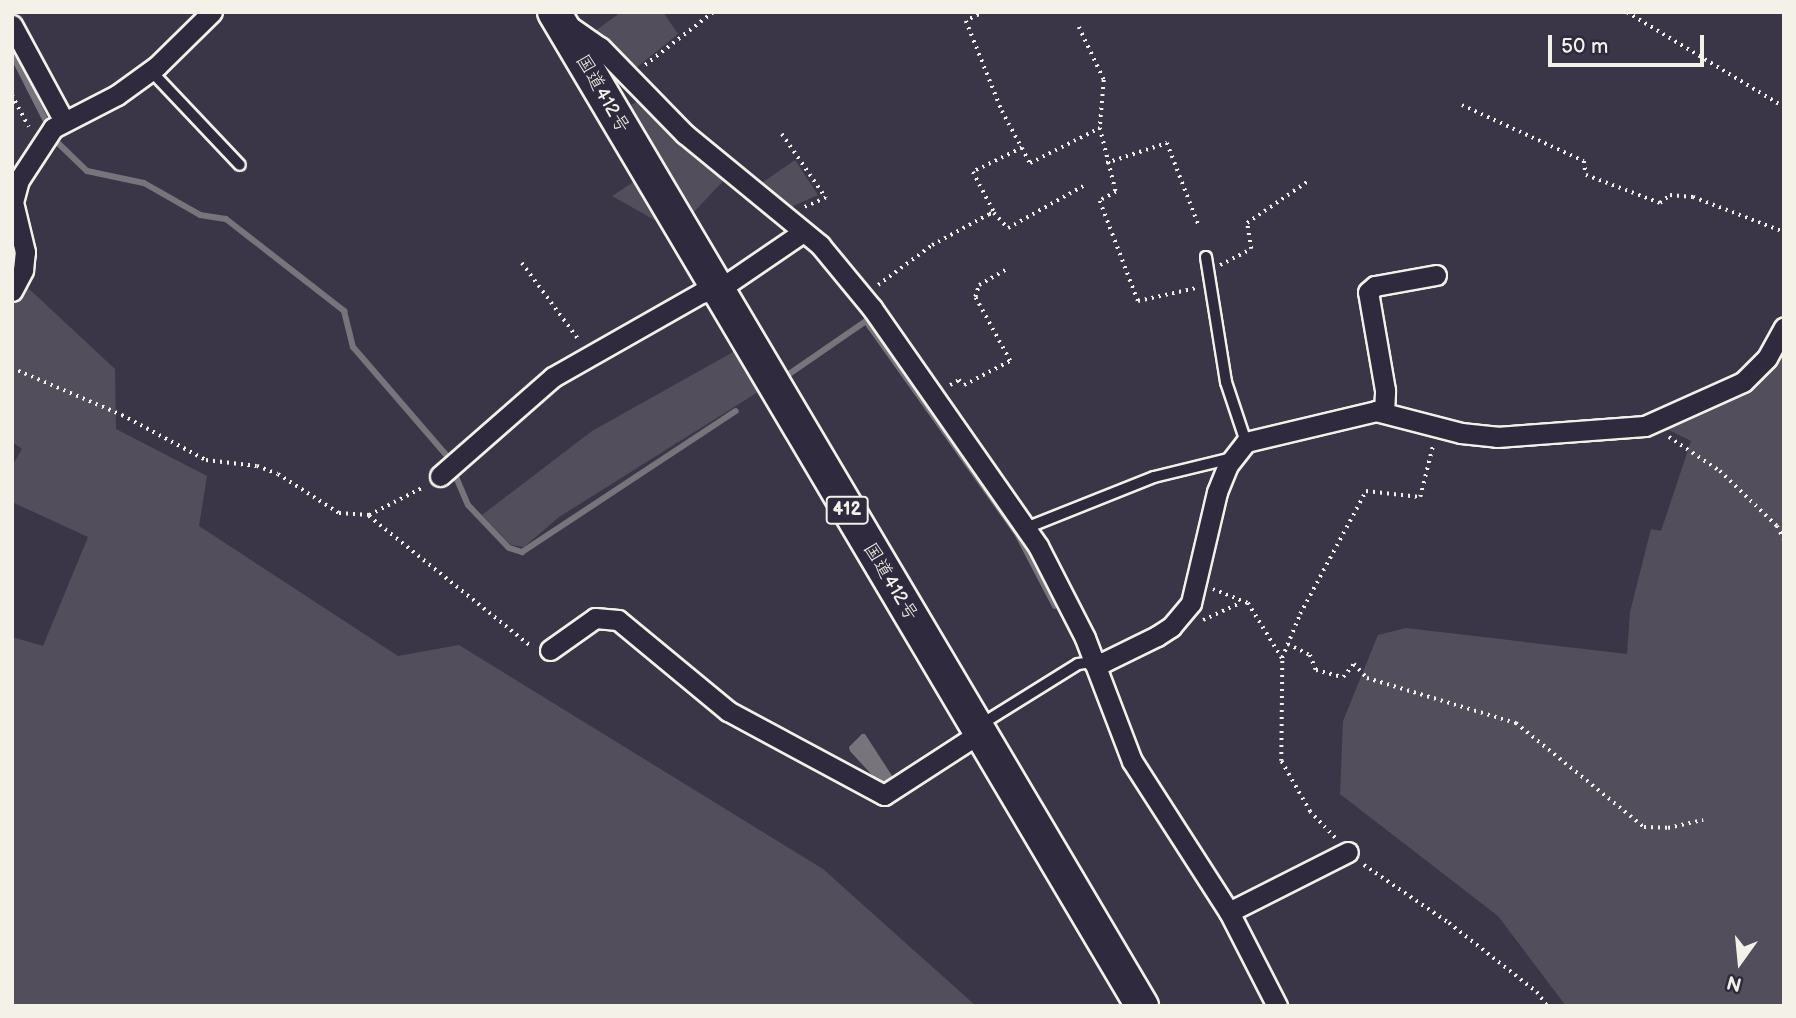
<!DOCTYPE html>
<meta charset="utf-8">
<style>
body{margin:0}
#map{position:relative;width:1796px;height:1018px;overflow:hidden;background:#3b3647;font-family:"Balsamiq Sans","Klee One",sans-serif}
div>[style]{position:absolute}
.green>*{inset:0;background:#534e5c}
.water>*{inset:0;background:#78747b}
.stream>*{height:6px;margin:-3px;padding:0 3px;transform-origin:3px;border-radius:3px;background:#78747b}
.path>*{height:3.5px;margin-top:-1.75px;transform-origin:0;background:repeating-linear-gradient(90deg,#f4f1e8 0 2px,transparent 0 7px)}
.roads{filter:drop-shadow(2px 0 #f4f1e8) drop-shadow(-2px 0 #f4f1e8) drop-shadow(0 2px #f4f1e8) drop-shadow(0 -2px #f4f1e8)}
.service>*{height:10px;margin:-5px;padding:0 5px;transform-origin:5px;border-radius:5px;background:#2f2a3d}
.minor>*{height:19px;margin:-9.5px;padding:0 9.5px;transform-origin:9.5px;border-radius:9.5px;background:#2f2a3d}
.trunk>*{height:32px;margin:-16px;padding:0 16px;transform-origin:16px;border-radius:16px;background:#2f2a3d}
span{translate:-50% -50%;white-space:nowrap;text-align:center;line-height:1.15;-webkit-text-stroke:7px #2f2a3d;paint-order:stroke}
.shield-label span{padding:2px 5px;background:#2f2a3d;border:2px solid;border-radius:5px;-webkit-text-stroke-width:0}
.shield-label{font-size:18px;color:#f4f1e8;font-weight:700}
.street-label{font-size:19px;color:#f4f1e8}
.frame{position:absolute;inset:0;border:14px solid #f4f1e8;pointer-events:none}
.north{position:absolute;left:1705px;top:927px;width:70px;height:70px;-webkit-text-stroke:5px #2f2a3d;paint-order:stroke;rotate:195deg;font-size:19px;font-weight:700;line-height:28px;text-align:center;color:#f4f1e8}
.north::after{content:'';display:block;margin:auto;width:24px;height:32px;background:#f4f1e8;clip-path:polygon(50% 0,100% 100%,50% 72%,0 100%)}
.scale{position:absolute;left:1548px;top:35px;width:156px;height:32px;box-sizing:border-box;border:4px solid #f4f1e8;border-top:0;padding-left:9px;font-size:21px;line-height:24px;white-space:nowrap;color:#f4f1e8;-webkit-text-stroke:5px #2f2a3d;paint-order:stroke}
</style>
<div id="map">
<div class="green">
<div style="clip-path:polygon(621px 12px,663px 12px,678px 34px,631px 72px,595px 31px)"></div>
<div style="clip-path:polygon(642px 99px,725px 179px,691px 215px,629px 106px)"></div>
<div style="clip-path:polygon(795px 160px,818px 195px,784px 210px,756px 187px)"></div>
<div style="clip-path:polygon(635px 181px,660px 223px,612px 196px)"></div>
<div style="clip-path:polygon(12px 273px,115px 369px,116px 429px,207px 476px,199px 526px,398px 656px,459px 645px,823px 869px,976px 1006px,12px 1006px,12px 637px,43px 646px,88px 537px,12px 502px,12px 466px,22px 449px,12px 442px)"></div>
<div style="clip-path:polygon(1784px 344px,1784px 1006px,1566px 1006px,1498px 916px,1340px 794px,1343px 721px,1378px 635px,1406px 628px,1627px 654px,1630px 612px,1651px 529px,1661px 531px,1691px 441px,1667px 429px,1746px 394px,1762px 381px)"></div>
<div style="clip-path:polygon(735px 351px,758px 392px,559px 517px,524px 547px,511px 545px,482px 515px,592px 431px)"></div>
</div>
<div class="water">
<div style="clip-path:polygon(862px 734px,865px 734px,896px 782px,881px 785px,850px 751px,849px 747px)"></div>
</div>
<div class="stream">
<div style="left:12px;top:54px;width:73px;rotate:63.1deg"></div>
<div style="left:59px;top:144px;width:39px;rotate:44deg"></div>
<div style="left:87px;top:171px;width:58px;rotate:11.9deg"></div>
<div style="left:144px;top:183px;width:64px;rotate:29.7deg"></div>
<div style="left:200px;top:215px;width:26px;rotate:9deg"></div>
<div style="left:226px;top:219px;width:150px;rotate:37.9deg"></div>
<div style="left:344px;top:311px;width:37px;rotate:76deg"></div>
<div style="left:353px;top:347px;width:144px;rotate:49.2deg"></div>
<div style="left:447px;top:456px;width:53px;rotate:66.8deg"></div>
<div style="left:468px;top:505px;width:59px;rotate:46.4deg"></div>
<div style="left:509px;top:548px;width:14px;rotate:17deg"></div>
<div style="left:522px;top:552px;width:256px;rotate:-33.4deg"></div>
<div style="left:789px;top:374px;width:93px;rotate:-34.5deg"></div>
<div style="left:866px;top:321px;width:262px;rotate:54.6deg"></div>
<div style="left:1018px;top:535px;width:80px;rotate:62.5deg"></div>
</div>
<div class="path">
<div style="left:985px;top:12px;width:21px;rotate:155deg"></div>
<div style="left:966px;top:21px;width:97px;rotate:68.2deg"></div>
<div style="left:1002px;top:111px;width:42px;rotate:61.6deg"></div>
<div style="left:1022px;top:148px;width:55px;rotate:153.9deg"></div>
<div style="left:973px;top:172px;width:45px;rotate:62.3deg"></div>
<div style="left:1627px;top:12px;width:184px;rotate:31.2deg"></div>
<div style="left:1079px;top:27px;width:59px;rotate:64.7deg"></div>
<div style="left:1104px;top:80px;width:48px;rotate:94.8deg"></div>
<div style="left:1100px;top:128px;width:66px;rotate:76deg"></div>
<div style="left:1116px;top:192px;width:18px;rotate:151deg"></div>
<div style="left:1100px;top:201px;width:107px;rotate:69.2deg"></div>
<div style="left:1138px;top:301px;width:59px;rotate:-12.6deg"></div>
<div style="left:645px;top:65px;width:86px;rotate:-37.9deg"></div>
<div style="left:12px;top:95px;width:36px;rotate:62deg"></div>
<div style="left:1462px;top:105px;width:134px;rotate:24.7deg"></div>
<div style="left:1584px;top:161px;width:14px;rotate:82deg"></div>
<div style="left:1586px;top:175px;width:79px;rotate:20.7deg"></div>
<div style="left:1660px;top:203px;width:13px;rotate:-39deg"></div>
<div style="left:1670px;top:195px;width:23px;rotate:5deg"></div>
<div style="left:1693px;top:197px;width:97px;rotate:21deg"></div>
<div style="left:782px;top:134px;width:78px;rotate:55.5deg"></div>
<div style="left:826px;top:198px;width:24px;rotate:156deg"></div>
<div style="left:1022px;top:148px;width:17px;rotate:62deg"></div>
<div style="left:1030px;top:163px;width:78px;rotate:-26.6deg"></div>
<div style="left:1106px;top:163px;width:64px;rotate:-18.2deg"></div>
<div style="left:1167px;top:143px;width:89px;rotate:68.9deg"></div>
<div style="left:522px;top:263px;width:96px;rotate:53.5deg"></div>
<div style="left:1220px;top:265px;width:35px;rotate:-27deg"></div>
<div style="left:1251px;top:249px;width:26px;rotate:-99deg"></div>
<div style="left:1247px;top:223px;width:74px;rotate:-34.5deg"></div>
<div style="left:878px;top:285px;width:67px;rotate:-36.5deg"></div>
<div style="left:932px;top:245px;width:65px;rotate:-28.5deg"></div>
<div style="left:989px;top:214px;width:5px;rotate:-11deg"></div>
<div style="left:994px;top:213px;width:21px;rotate:47deg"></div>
<div style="left:1008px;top:228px;width:88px;rotate:-29.2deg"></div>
<div style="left:12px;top:368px;width:120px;rotate:23.1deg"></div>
<div style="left:122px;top:415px;width:95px;rotate:28.2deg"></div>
<div style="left:206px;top:460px;width:51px;rotate:6.7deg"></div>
<div style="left:257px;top:466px;width:22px;rotate:21deg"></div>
<div style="left:278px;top:474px;width:72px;rotate:32.6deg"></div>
<div style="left:339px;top:513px;width:30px;rotate:4deg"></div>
<div style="left:369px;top:515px;width:62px;rotate:-27deg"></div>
<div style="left:950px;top:385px;width:10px;rotate:-29deg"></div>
<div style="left:959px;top:380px;width:7px;rotate:45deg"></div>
<div style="left:964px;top:385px;width:52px;rotate:-27.6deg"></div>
<div style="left:1010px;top:361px;width:73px;rotate:-118.7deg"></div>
<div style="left:975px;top:297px;width:13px;rotate:-72deg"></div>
<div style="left:979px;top:285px;width:34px;rotate:-30deg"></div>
<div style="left:1669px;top:437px;width:61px;rotate:33.7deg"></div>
<div style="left:1720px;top:471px;width:79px;rotate:44deg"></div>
<div style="left:1777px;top:526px;width:15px;rotate:62deg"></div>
<div style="left:369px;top:516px;width:209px;rotate:38.8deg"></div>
<div style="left:1213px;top:589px;width:38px;rotate:22deg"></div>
<div style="left:1248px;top:603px;width:65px;rotate:58.3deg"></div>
<div style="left:1203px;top:620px;width:41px;rotate:-24.7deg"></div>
<div style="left:1288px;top:644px;width:25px;rotate:27deg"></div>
<div style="left:1310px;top:655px;width:16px;rotate:68deg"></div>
<div style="left:1316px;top:670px;width:28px;rotate:15deg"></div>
<div style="left:1343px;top:677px;width:17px;rotate:-50deg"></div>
<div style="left:1354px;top:664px;width:19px;rotate:47deg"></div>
<div style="left:1367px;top:678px;width:156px;rotate:16.8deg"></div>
<div style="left:1516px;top:723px;width:165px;rotate:39.1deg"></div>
<div style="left:1644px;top:827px;width:24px;rotate:2deg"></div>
<div style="left:1668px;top:828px;width:36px;rotate:-13deg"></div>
<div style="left:1335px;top:838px;width:36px;rotate:-134deg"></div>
<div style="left:1310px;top:812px;width:59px;rotate:-119.6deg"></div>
<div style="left:1281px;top:761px;width:103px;rotate:-89.4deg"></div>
<div style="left:1282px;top:658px;width:48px;rotate:-67.8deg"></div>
<div style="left:1300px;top:614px;width:140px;rotate:-61.8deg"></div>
<div style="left:1366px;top:491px;width:54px;rotate:6.3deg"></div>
<div style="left:1420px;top:497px;width:54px;rotate:-76deg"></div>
<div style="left:1364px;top:865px;width:103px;rotate:34.3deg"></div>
<div style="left:1449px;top:923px;width:112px;rotate:38.1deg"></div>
<div style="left:1537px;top:992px;width:17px;rotate:54deg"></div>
</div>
<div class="roads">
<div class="service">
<div style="left:151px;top:71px;width:129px;rotate:46.6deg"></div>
<div style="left:1206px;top:257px;width:127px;rotate:80.9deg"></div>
<div style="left:1226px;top:382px;width:63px;rotate:71.6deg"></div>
<div style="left:1026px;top:528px;width:138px;rotate:-21.7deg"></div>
<div style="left:1154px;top:477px;width:80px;rotate:-13.7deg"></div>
<div style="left:980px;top:725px;width:115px;rotate:-31.9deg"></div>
<div style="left:1078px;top:664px;width:15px;rotate:-8deg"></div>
</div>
<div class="minor">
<div style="left:12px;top:25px;width:109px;rotate:61.6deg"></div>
<div style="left:568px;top:25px;width:39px;rotate:35deg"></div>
<div style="left:600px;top:47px;width:122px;rotate:45.7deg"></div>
<div style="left:685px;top:134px;width:175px;rotate:39.4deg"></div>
<div style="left:820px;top:245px;width:82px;rotate:50.5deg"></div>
<div style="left:872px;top:308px;width:290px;rotate:55.1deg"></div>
<div style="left:1038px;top:546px;width:103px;rotate:62.9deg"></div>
<div style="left:1085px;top:638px;width:132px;rotate:69.1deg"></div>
<div style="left:1132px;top:761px;width:179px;rotate:57.3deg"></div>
<div style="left:1229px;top:912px;width:106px;rotate:62.9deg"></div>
<div style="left:12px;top:291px;width:24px;rotate:-62deg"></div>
<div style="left:23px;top:270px;width:18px;rotate:-84deg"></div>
<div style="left:25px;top:252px;width:51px;rotate:-103.5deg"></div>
<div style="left:13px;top:202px;width:23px;rotate:-75deg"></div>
<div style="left:19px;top:180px;width:62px;rotate:-56.8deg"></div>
<div style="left:53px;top:128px;width:72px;rotate:-27.3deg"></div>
<div style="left:117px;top:95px;width:49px;rotate:-35.9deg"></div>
<div style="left:157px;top:66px;width:77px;rotate:-44.5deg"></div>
<div style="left:1384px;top:412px;width:22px;rotate:-87deg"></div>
<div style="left:1385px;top:390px;width:99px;rotate:-99.8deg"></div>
<div style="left:1368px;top:292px;width:9px;rotate:-41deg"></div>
<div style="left:1375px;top:286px;width:62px;rotate:-10.2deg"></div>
<div style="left:440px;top:476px;width:150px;rotate:-41.2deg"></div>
<div style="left:553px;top:377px;width:170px;rotate:-29.6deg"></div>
<div style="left:701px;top:293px;width:17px;rotate:-10deg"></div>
<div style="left:718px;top:290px;width:103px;rotate:-34.3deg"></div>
<div style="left:550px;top:650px;width:55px;rotate:-35.4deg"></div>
<div style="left:595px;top:618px;width:23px;rotate:5deg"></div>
<div style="left:618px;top:620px;width:143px;rotate:39.6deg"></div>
<div style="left:728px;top:711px;width:177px;rotate:28.3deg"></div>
<div style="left:884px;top:795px;width:114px;rotate:-32.9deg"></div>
<div style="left:1093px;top:662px;width:11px"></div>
<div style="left:1104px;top:662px;width:59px;rotate:-26.1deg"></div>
<div style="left:1157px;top:636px;width:17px;rotate:-33deg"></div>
<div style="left:1171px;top:627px;width:31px;rotate:-50deg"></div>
<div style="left:1191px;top:603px;width:114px;rotate:-76.8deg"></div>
<div style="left:1217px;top:492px;width:29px;rotate:-68deg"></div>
<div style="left:1228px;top:465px;width:29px;rotate:-52deg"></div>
<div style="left:1246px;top:442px;width:134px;rotate:-13.4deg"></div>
<div style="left:1376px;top:411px;width:88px;rotate:14.5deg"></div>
<div style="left:1461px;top:433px;width:36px;rotate:6deg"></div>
<div style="left:1497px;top:437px;width:148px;rotate:-4.3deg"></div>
<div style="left:1645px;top:426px;width:107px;rotate:-24.2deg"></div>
<div style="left:1743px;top:382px;width:34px;rotate:-45deg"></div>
<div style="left:1767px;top:358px;width:35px;rotate:-61deg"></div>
<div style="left:1229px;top:912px;width:133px;rotate:-26.8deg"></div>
</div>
<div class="trunk">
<div style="left:554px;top:12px;width:1155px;rotate:59.39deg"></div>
</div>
</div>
<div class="shield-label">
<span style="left:847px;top:510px">412</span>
</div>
<div class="street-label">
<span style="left:602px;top:94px;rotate:60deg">国道412号</span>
<span style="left:890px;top:582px;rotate:59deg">国道412号</span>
</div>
<div class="frame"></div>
<div class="north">N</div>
<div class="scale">50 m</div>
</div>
